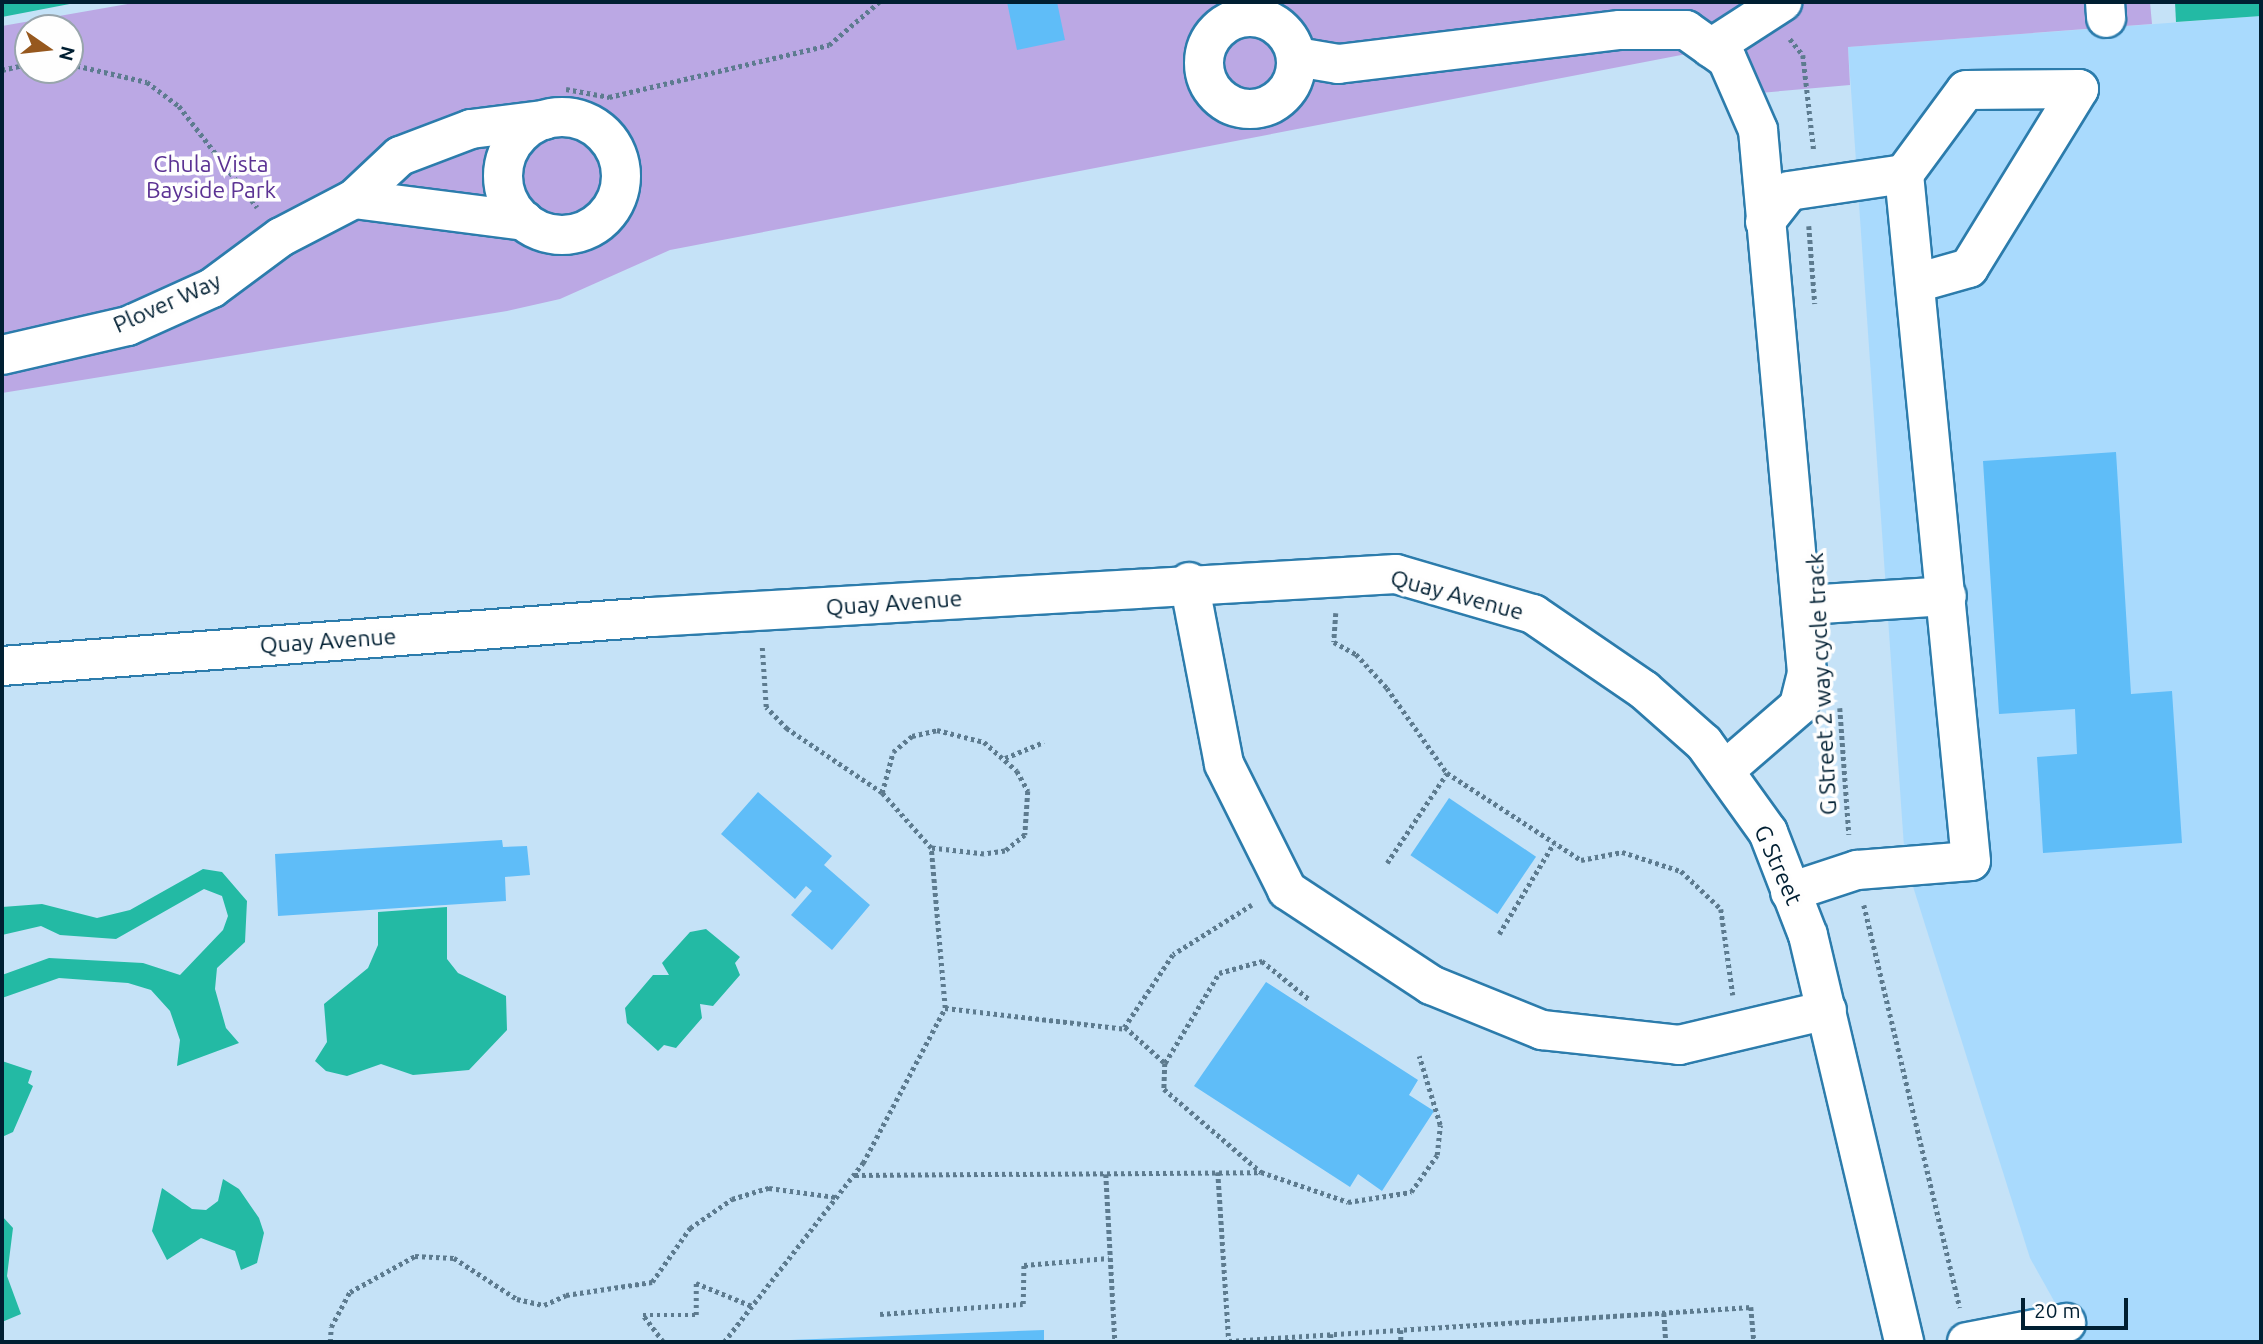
<!DOCTYPE html>
<style>
body{margin:0}
#map{position:relative;width:2263px;height:1344px;overflow:hidden;background:#c5e2f7;font-family:Ubuntu,sans-serif}
div>[style]{position:absolute}
.built>*{inset:0;background:#a9dafd}
.green>*{inset:0;background:#bba8e4}
.water>*{inset:0;background:#23baa4}
.building>*{inset:0;background:#5fbdf8;transform-origin:0 0}
.path>*{height:4.5px;margin-top:-2.25px;transform-origin:0;background:repeating-linear-gradient(90deg,#5d7b8f 0 3.5px,transparent 0 7px)}
.roads{filter:drop-shadow(2px 0 #2c7cac) drop-shadow(-2px 0 #2c7cac) drop-shadow(0 2px #2c7cac) drop-shadow(0 -2px #2c7cac)}
.minor>*{height:38px;margin:-19px;padding:0 19px;transform-origin:19px;border-radius:19px;background:#fff}
.minor>.ring{margin:-19px;padding:0;box-sizing:content-box;background:none;border:38px solid #fff;border-radius:50%}
span{translate:-50% -50%;white-space:nowrap;text-align:center;line-height:1.15;-webkit-text-stroke:7px #fefefe;paint-order:stroke}
.park-label{font-size:23px;color:#5b3293}
.street-label{font-size:23px;color:#001f32}
.frame{position:absolute;inset:0;border:4px solid #001f32;pointer-events:none}
.north{position:absolute;left:14px;top:14px;width:70px;height:70px;box-sizing:border-box;background:#fefefe;border:2px solid #98a5ac;border-radius:50%;rotate:104deg;font-size:19px;font-weight:700;line-height:28px;text-align:center;color:#001f32}
.north::after{content:'';display:block;margin:auto;width:24px;height:32px;background:#96581e;clip-path:polygon(50% 0,100% 100%,50% 72%,0 100%)}
.scale{position:absolute;left:2021px;top:1298px;width:107px;height:32px;box-sizing:border-box;border:4px solid #001f32;border-top:0;padding-left:9px;font-size:21px;line-height:24px;white-space:nowrap;color:#001f32;-webkit-text-stroke:5px #fefefe;paint-order:stroke}
</style>
<div id="map">
<div class="built">
<div style="clip-path:polygon(2261px 16px,2261px 1342px,2077px 1342px,2030px 1258px,1905px 861px,1848px 47px)"></div>
</div>
<div class="green">
<div style="clip-path:polygon(evenodd,139px 2px,2150px 2px,2152px 24px,1848px 47px,1850px 85px,1736px 95px,1728px 46px,670px 250px,560px 299px,507px 311px,2px 393px,2px 26px,139px 2px,28px 28px,70px 28px,70px 70px,28px 70px,28px 28px)"></div>
</div>
<div class="water">
<div style="clip-path:polygon(2px 2px,80px 2px,2px 17px)"></div>
<div style="clip-path:polygon(2175px 2px,2261px 2px,2261px 16px,2176px 22px)"></div>
<div style="clip-path:polygon(203px 869px,222px 872px,247px 901px,245px 942px,217px 968px,215px 989px,226px 1028px,239px 1043px,177px 1066px,180px 1040px,170px 1011px,151px 990px,128px 983px,59px 978px,2px 998px,2px 975px,49px 958px,143px 963px,180px 975px,223px 930px,228px 916px,222px 896px,204px 889px,116px 939px,60px 935px,41px 926px,2px 935px,2px 907px,42px 904px,97px 918px,130px 910px)"></div>
<div style="clip-path:polygon(447px 907px,447px 959px,458px 973px,506px 996px,507px 1030px,469px 1070px,413px 1075px,381px 1064px,347px 1076px,326px 1071px,315px 1061px,327px 1042px,324px 1004px,368px 968px,378px 945px,378px 912px)"></div>
<div style="clip-path:polygon(706px 929px,740px 957px,735px 963px,740px 975px,713px 1006px,700px 1004px,702px 1018px,676px 1048px,664px 1045px,658px 1051px,627px 1023px,625px 1008px,653px 975px,669px 975px,662px 963px,690px 932px)"></div>
<div style="clip-path:polygon(2px 1061px,32px 1071px,28px 1083px,33px 1086px,13px 1132px,2px 1137px)"></div>
<div style="clip-path:polygon(223px 1179px,239px 1189px,259px 1218px,264px 1233px,257px 1263px,241px 1270px,235px 1251px,201px 1238px,167px 1260px,152px 1231px,162px 1188px,192px 1209px,206px 1210px,218px 1201px)"></div>
<div style="clip-path:polygon(2px 1216px,13px 1228px,7px 1276px,21px 1314px,2px 1322px)"></div>
</div>
<div class="building">
<div style="clip-path:polygon(1007px 2px,1057px 2px,1065px 40px,1017px 50px)"></div>
<div style="clip-path:polygon(2116px 452px,2131px 694px,2172px 691px,2182px 843px,2043px 853px,2037px 757px,2077px 754px,2075px 709px,1999px 714px,1983px 461px)"></div>
<div style="clip-path:polygon(758px 792px,832px 856px,824px 865px,870px 905px,832px 950px,791px 915px,812px 891px,806px 886px,795px 899px,721px 834px)"></div>
<div style="left:1449px;top:798px;width:105px;height:69px;rotate:34deg"></div>
<div style="clip-path:polygon(502px 840px,503px 847px,527px 846px,530px 875px,505px 877px,506px 901px,278px 916px,275px 854px)"></div>
<div style="clip-path:polygon(1266px 982px,1418px 1080px,1409px 1095px,1434px 1111px,1382px 1191px,1358px 1174px,1350px 1187px,1194px 1086px)"></div>
<div style="clip-path:polygon(1044px 1330px,1044px 1342px,791px 1342px,791px 1340px)"></div>
</div>
<div class="path">
<div style="left:1790px;top:39px;width:21px;rotate:51deg"></div>
<div style="left:1803px;top:55px;width:97px;rotate:83.5deg"></div>
<div style="left:70px;top:64px;width:79px;rotate:13.2deg"></div>
<div style="left:147px;top:82px;width:40px;rotate:37deg"></div>
<div style="left:179px;top:106px;width:128px;rotate:52.3deg"></div>
<div style="left:2px;top:70px;width:27px;rotate:-13deg"></div>
<div style="left:566px;top:89px;width:44px;rotate:10.5deg"></div>
<div style="left:609px;top:97px;width:226px;rotate:-13.3deg"></div>
<div style="left:829px;top:45px;width:66px;rotate:-40.7deg"></div>
<div style="left:1809px;top:226px;width:78px;rotate:85.6deg"></div>
<div style="left:1336px;top:613px;width:29px;rotate:94deg"></div>
<div style="left:1334px;top:642px;width:25px;rotate:29deg"></div>
<div style="left:1356px;top:654px;width:46px;rotate:47.6deg"></div>
<div style="left:1387px;top:688px;width:104px;rotate:54.8deg"></div>
<div style="left:1447px;top:773px;width:160px;rotate:33deg"></div>
<div style="left:1581px;top:860px;width:42px;rotate:-11deg"></div>
<div style="left:1622px;top:852px;width:62px;rotate:17.9deg"></div>
<div style="left:1681px;top:871px;width:55px;rotate:43.5deg"></div>
<div style="left:1721px;top:909px;width:87px;rotate:82.1deg"></div>
<div style="left:1840px;top:708px;width:127px;rotate:85.9deg"></div>
<div style="left:1005px;top:758px;width:42px;rotate:-22.3deg"></div>
<div style="left:882px;top:793px;width:42px;rotate:-75deg"></div>
<div style="left:893px;top:752px;width:25px;rotate:-40deg"></div>
<div style="left:912px;top:736px;width:26px;rotate:-13deg"></div>
<div style="left:937px;top:730px;width:49px;rotate:14.3deg"></div>
<div style="left:984px;top:742px;width:44px;rotate:41.3deg"></div>
<div style="left:1017px;top:771px;width:23px;rotate:61deg"></div>
<div style="left:1028px;top:791px;width:44px;rotate:93.9deg"></div>
<div style="left:1025px;top:835px;width:26px;rotate:141deg"></div>
<div style="left:1005px;top:851px;width:21px;rotate:172deg"></div>
<div style="left:984px;top:854px;width:53px;rotate:-173.5deg"></div>
<div style="left:1387px;top:863px;width:108px;rotate:-56.3deg"></div>
<div style="left:1252px;top:905px;width:93px;rotate:147.7deg"></div>
<div style="left:1173px;top:955px;width:87px;rotate:123.7deg"></div>
<div style="left:1125px;top:1027px;width:54px;rotate:42deg"></div>
<div style="left:1165px;top:1063px;width:26px;rotate:92deg"></div>
<div style="left:1164px;top:1089px;width:128px;rotate:40.6deg"></div>
<div style="left:1261px;top:1172px;width:92px;rotate:19deg"></div>
<div style="left:1348px;top:1202px;width:64px;rotate:-9deg"></div>
<div style="left:1411px;top:1192px;width:45px;rotate:-54.9deg"></div>
<div style="left:1437px;top:1155px;width:30px;rotate:-84deg"></div>
<div style="left:1440px;top:1125px;width:72px;rotate:-106.9deg"></div>
<div style="left:1864px;top:905px;width:414px;rotate:76.6deg"></div>
<div style="left:1499px;top:934px;width:106px;rotate:-58.9deg"></div>
<div style="left:945px;top:1008px;width:183px;rotate:6.6deg"></div>
<div style="left:1165px;top:1063px;width:105px;rotate:-59deg"></div>
<div style="left:1219px;top:973px;width:45px;rotate:-15.6deg"></div>
<div style="left:1262px;top:961px;width:60px;rotate:39deg"></div>
<div style="left:1218px;top:1172px;width:169px;rotate:86.3deg"></div>
<div style="left:1106px;top:1174px;width:168px;rotate:86.9deg"></div>
<div style="left:855px;top:1175px;width:404px;rotate:-0.4deg"></div>
<div style="left:1664px;top:1313px;width:29px;rotate:86deg"></div>
<div style="left:880px;top:1314px;width:143px;rotate:-4deg"></div>
<div style="left:1023px;top:1304px;width:39px;rotate:-89deg"></div>
<div style="left:1024px;top:1265px;width:85px;rotate:-4.7deg"></div>
<div style="left:1401px;top:1330px;width:12px;rotate:90deg"></div>
<div style="left:1331px;top:1334px;width:8px;rotate:90deg"></div>
<div style="left:1229px;top:1341px;width:523px;rotate:-3.73deg"></div>
<div style="left:1751px;top:1307px;width:35px;rotate:85deg"></div>
<div style="left:330px;top:1342px;width:15px;rotate:-86deg"></div>
<div style="left:331px;top:1327px;width:40px;rotate:-62deg"></div>
<div style="left:350px;top:1292px;width:74px;rotate:-29deg"></div>
<div style="left:415px;top:1256px;width:39px;rotate:3deg"></div>
<div style="left:454px;top:1258px;width:75px;rotate:33.1deg"></div>
<div style="left:517px;top:1299px;width:28px;rotate:13deg"></div>
<div style="left:544px;top:1305px;width:24px;rotate:-24deg"></div>
<div style="left:566px;top:1295px;width:87px;rotate:-8.6deg"></div>
<div style="left:652px;top:1282px;width:66px;rotate:-54.9deg"></div>
<div style="left:690px;top:1228px;width:51px;rotate:-34.6deg"></div>
<div style="left:732px;top:1199px;width:39px;rotate:-17deg"></div>
<div style="left:769px;top:1188px;width:68px;rotate:7.7deg"></div>
<div style="left:663px;top:1342px;width:34px;rotate:-127deg"></div>
<div style="left:643px;top:1315px;width:53px"></div>
<div style="left:696px;top:1315px;width:32px;rotate:-90deg"></div>
<div style="left:696px;top:1283px;width:61px;rotate:22.3deg"></div>
<div style="left:724px;top:1342px;width:227px;rotate:-52.2deg"></div>
<div style="left:863px;top:1163px;width:175px;rotate:-62.1deg"></div>
<div style="left:945px;top:1008px;width:161px;rotate:-95deg"></div>
<div style="left:931px;top:848px;width:74px;rotate:-131.7deg"></div>
<div style="left:882px;top:793px;width:115px;rotate:-146deg"></div>
<div style="left:787px;top:729px;width:30px;rotate:-134deg"></div>
<div style="left:766px;top:707px;width:60px;rotate:-93.8deg"></div>
</div>
<div class="roads">
<div class="minor">
<div style="left:2105px;top:2px;width:16px;rotate:86deg"></div>
<div class="ring" style="left:1204px;top:17px;width:54px;height:54px"></div>
<div style="left:1711px;top:48px;width:85px;rotate:-32.9deg"></div>
<div style="left:1297px;top:57px;width:42px;rotate:9.7deg"></div>
<div style="left:1338px;top:64px;width:284px;rotate:-6.9deg"></div>
<div style="left:1620px;top:30px;width:66px"></div>
<div style="left:1686px;top:30px;width:50px;rotate:35.3deg"></div>
<div style="left:1727px;top:59px;width:77px;rotate:66.4deg"></div>
<div style="left:1758px;top:130px;width:545px;rotate:84.84deg"></div>
<div style="left:1807px;top:673px;width:34px;rotate:104deg"></div>
<div style="left:1799px;top:706px;width:98px;rotate:139.1deg"></div>
<div class="ring" style="left:503px;top:117px;width:80px;height:80px"></div>
<div style="left:354px;top:199px;width:172px;rotate:7.3deg"></div>
<div style="left:1765px;top:222px;width:39px;rotate:-52deg"></div>
<div style="left:1789px;top:191px;width:116px;rotate:-8.4deg"></div>
<div style="left:2px;top:355px;width:129px;rotate:-13deg"></div>
<div style="left:128px;top:326px;width:92px;rotate:-24.3deg"></div>
<div style="left:212px;top:288px;width:86px;rotate:-36.5deg"></div>
<div style="left:281px;top:237px;width:82px;rotate:-27.5deg"></div>
<div style="left:354px;top:199px;width:63px;rotate:-43.1deg"></div>
<div style="left:400px;top:156px;width:76px;rotate:-20.8deg"></div>
<div style="left:471px;top:129px;width:74px;rotate:-7deg"></div>
<div style="left:1189px;top:582px;width:185px;rotate:79.1deg"></div>
<div style="left:1224px;top:764px;width:141px;rotate:63.4deg"></div>
<div style="left:1287px;top:890px;width:173px;rotate:33.4deg"></div>
<div style="left:1431px;top:985px;width:120px;rotate:22.1deg"></div>
<div style="left:1542px;top:1030px;width:138px;rotate:6.2deg"></div>
<div style="left:1679px;top:1045px;width:152px;rotate:-13.3deg"></div>
<div style="left:1805px;top:605px;width:142px;rotate:-3.6deg"></div>
<div style="left:2px;top:666px;width:652px;rotate:-4.31deg"></div>
<div style="left:652px;top:617px;width:745px;rotate:-3.31deg"></div>
<div style="left:1396px;top:574px;width:143px;rotate:16.3deg"></div>
<div style="left:1533px;top:614px;width:135px;rotate:34.4deg"></div>
<div style="left:1644px;top:690px;width:80px;rotate:41.5deg"></div>
<div style="left:1704px;top:743px;width:110px;rotate:54.3deg"></div>
<div style="left:1768px;top:832px;width:110px;rotate:68.8deg"></div>
<div style="left:1808px;top:935px;width:418px;rotate:76.7deg"></div>
<div style="left:1790px;top:892px;width:71px;rotate:-18.2deg"></div>
<div style="left:1857px;top:870px;width:114px;rotate:-4.5deg"></div>
<div style="left:1971px;top:861px;width:690px;rotate:-95.57deg"></div>
<div style="left:1904px;top:174px;width:104px;rotate:-53.6deg"></div>
<div style="left:1966px;top:90px;width:113px;rotate:-0.5deg"></div>
<div style="left:2079px;top:89px;width:210px;rotate:121.6deg"></div>
<div style="left:1969px;top:268px;width:55px;rotate:164.2deg"></div>
<div style="left:1967px;top:1342px;width:101px;rotate:-10.9deg"></div>
</div>
</div>
<div class="park-label">
<span style="left:211px;top:177px">Chula Vista<br>Bayside Park</span>
</div>
<div class="street-label">
<span style="left:167px;top:303px;rotate:-24deg">Plover Way</span>
<span style="left:1457px;top:595px;rotate:15deg">Quay Avenue</span>
<span style="left:894px;top:603px;rotate:-4deg">Quay Avenue</span>
<span style="left:328px;top:641px;rotate:-4deg">Quay Avenue</span>
<span style="left:1822px;top:684px;rotate:-93deg">G Street 2 way cycle track</span>
<span style="left:1778px;top:865px;rotate:66deg">G Street</span>
</div>
<div class="frame"></div>
<div class="north">N</div>
<div class="scale">20 m</div>
</div>
